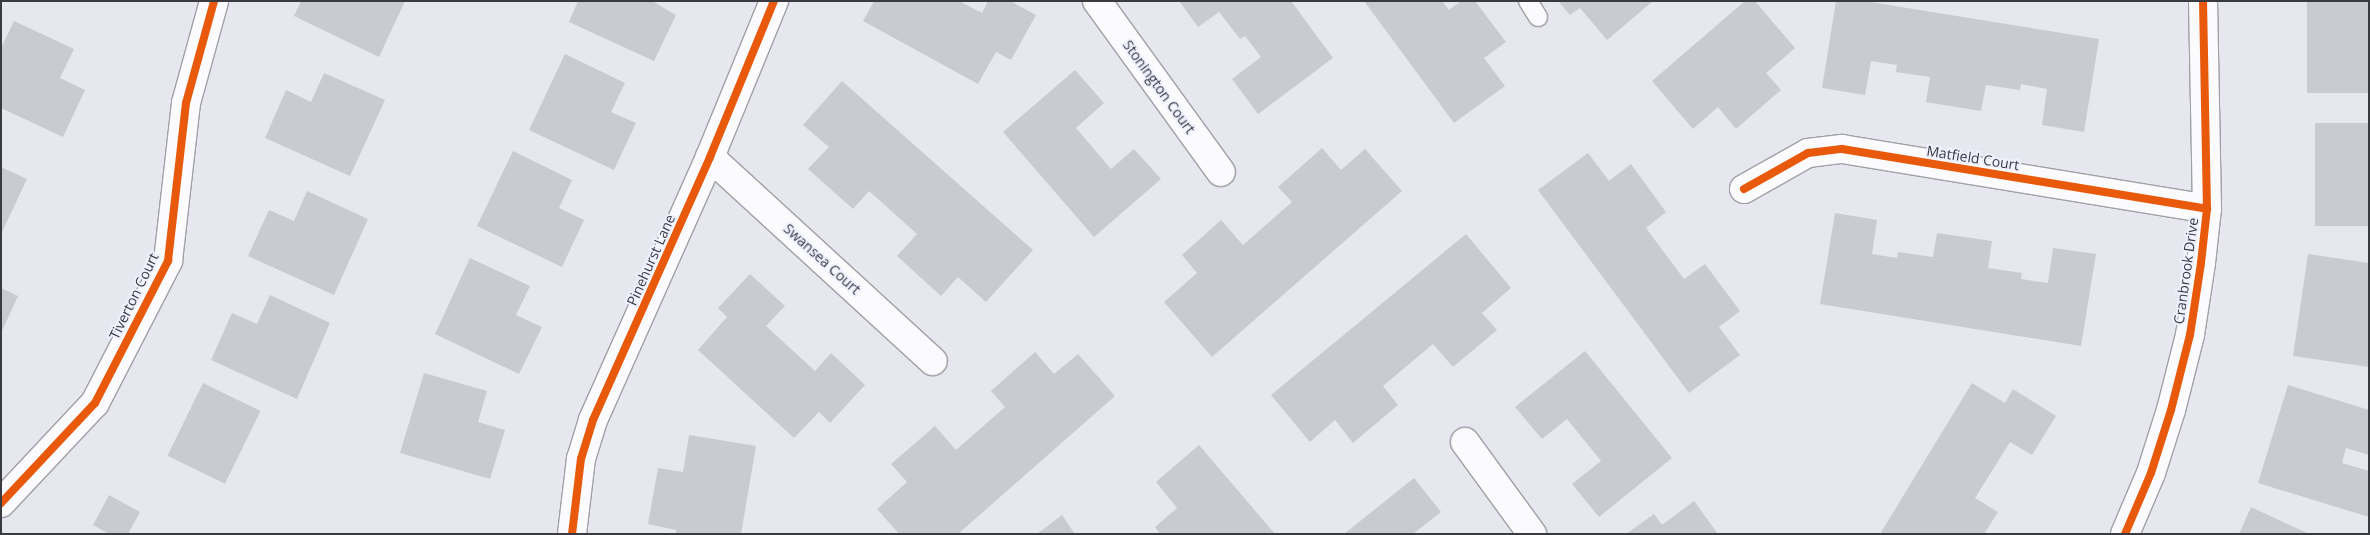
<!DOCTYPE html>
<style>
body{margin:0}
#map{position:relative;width:2370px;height:535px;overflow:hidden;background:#e7e7f0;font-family:"Open Sans",sans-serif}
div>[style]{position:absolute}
.building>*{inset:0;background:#cacad1;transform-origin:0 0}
.roads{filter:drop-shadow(1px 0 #a0a0a7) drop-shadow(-1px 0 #a0a0a7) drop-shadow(0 1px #a0a0a7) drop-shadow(0 -1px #a0a0a7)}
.lane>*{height:18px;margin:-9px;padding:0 9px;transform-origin:9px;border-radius:9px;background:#fbfbfd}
.street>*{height:28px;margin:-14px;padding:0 14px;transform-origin:14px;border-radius:14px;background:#fbfbfd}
.cycleway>*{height:8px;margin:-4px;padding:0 4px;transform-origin:4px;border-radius:4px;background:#e8590c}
span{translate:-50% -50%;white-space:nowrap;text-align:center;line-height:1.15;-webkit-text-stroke:4px #f0f1ff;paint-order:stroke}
.street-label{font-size:14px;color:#3a3a41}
.frame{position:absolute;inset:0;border:2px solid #3a3a41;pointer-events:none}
</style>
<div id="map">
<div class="building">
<div style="clip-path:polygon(301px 1px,405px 1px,379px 57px,294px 16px)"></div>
<div style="clip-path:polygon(578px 1px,652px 1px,676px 15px,654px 61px,569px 22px)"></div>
<div style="clip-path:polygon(874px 1px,959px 1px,982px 13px,988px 1px,1010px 1px,1036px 15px,1011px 60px,996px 52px,978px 84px,863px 21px)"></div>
<div style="clip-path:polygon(1179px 1px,1291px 1px,1333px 58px,1258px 114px,1232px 79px,1261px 57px,1245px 36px,1240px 39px,1219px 12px,1198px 27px)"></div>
<div style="clip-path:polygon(1364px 1px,1442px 1px,1449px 10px,1461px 1px,1475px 1px,1506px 42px,1484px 58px,1505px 86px,1454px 123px)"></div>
<div style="clip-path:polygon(1558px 1px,1653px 1px,1607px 40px,1580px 8px,1570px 15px)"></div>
<div style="clip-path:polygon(1745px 1px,1755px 1px,1795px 48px,1766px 73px,1781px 90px,1736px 129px,1718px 107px,1693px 129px,1652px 81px)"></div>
<div style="clip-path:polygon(1836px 1px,1864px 1px,2099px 39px,2084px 132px,2042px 125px,2047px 89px,2021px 84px,2020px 90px,1986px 85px,1981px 111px,1926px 102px,1930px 77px,1896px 72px,1897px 65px,1871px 61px,1865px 95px,1822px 88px)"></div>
<div style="left:2307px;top:1px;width:62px;height:92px"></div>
<div style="clip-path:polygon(14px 21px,74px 49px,60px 78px,85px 90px,63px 137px,1px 108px,1px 48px)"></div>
<div style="clip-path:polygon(565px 54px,625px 83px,611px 112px,636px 123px,614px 170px,529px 130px)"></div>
<div style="clip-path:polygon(1075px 70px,1104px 103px,1076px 128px,1111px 169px,1134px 149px,1161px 179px,1094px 237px,1003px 132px)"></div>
<div style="clip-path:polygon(324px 73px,385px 100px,350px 176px,265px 138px,286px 90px,311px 102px)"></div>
<div style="clip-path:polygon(842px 81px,1033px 250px,986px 302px,958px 277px,941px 296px,897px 256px,917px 234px,869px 191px,853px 209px,808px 169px,829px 147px,803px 125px)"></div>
<div style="left:2315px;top:123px;width:54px;height:103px"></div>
<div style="clip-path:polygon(1322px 148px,1341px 170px,1365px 149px,1402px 191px,1212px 357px,1164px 302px,1197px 273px,1182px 255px,1221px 220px,1243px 245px,1292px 202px,1278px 187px)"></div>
<div style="clip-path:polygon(513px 151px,572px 180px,559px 208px,584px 220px,562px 267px,477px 226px)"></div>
<div style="clip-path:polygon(1588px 153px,1609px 181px,1631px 164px,1666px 212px,1646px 228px,1684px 279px,1705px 264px,1740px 311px,1719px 327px,1740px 355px,1689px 393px,1538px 190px)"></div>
<div style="clip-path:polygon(1px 167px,27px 179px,1px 234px)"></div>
<div style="clip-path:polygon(307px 191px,368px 219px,334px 295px,248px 256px,269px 210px,294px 221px)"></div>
<div style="clip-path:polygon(1835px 213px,1877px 220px,1872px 254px,1897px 258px,1898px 252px,1933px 257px,1937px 233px,1992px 241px,1988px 268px,2022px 273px,2021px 279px,2048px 283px,2053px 248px,2096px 254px,2081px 346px,1820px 304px)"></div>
<div style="clip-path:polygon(1466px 234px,1511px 288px,1482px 313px,1497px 330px,1453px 367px,1433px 344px,1383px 386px,1398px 405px,1353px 443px,1335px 420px,1310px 442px,1271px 395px)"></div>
<div style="clip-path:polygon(2308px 254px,2369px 263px,2369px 367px,2293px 356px)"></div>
<div style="clip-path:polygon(470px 258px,530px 286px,516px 315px,542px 327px,519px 374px,435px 334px)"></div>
<div style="clip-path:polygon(750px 274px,785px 306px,766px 326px,815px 371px,831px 353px,865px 385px,830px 423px,819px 412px,794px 438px,698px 350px,727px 317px,718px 308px)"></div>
<div style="clip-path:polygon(1px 288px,18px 296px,1px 333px)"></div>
<div style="clip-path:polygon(270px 295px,330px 323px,297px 399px,211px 360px,232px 313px,257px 324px)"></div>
<div style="clip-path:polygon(1585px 351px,1672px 458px,1599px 517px,1572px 484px,1601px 461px,1567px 419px,1542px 439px,1515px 407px)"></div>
<div style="clip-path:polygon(1035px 352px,1054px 374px,1078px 354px,1115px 396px,958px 534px,899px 534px,877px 509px,907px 482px,891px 464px,935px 426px,956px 450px,1005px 407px,991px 391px)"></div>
<div style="clip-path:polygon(424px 373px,487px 391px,478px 422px,505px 430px,490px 479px,400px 453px)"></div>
<div style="left:203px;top:383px;width:64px;height:81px;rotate:26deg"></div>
<div style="clip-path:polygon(1972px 383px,2005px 403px,2013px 389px,2056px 416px,2032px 455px,2010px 442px,1975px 498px,1998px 512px,1984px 534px,1880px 534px)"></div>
<div style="clip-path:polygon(2288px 385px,2369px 410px,2369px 455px,2346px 448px,2342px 463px,2369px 471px,2369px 517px,2258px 483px)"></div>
<div style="clip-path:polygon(689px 435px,756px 446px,741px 534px,676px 534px,676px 530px,648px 524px,658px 468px,683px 472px)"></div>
<div style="clip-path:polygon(1199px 445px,1275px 534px,1160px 534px,1155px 527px,1177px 508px,1156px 482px)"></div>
<div style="clip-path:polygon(1414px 478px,1441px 512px,1413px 534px,1344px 534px)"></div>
<div style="clip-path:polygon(109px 495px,140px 512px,128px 534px,109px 534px,93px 525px)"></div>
<div style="clip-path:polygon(1694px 501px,1718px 534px,1626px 534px,1654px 514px,1662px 525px)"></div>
<div style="clip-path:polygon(2251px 507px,2309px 534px,2239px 534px)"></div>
<div style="clip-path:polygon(1062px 515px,1075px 534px,1037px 534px)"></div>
</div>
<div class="roads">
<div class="lane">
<div style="left:1528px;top:1px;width:19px;rotate:58deg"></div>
</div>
<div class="street">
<div style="left:1097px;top:1px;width:211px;rotate:54.1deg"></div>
<div style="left:710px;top:157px;width:302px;rotate:42.5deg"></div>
<div style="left:1744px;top:189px;width:73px;rotate:-29.4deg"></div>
<div style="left:1808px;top:153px;width:34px;rotate:-7deg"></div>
<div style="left:1842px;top:149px;width:370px;rotate:9.3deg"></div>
<div style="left:1465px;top:442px;width:114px;rotate:53.9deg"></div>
<div style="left:1px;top:503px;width:137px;rotate:-46.8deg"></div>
<div style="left:95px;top:403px;width:160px;rotate:-62.8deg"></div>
<div style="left:168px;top:261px;width:159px;rotate:-83.5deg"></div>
<div style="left:186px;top:103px;width:106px;rotate:-74.6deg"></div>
<div style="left:572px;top:534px;width:76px;rotate:-83.2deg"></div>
<div style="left:581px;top:459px;width:41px;rotate:-72.9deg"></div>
<div style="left:593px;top:420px;width:288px;rotate:-66deg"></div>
<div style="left:710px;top:157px;width:169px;rotate:-67.7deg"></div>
<div style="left:2125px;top:534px;width:66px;rotate:-66.9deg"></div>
<div style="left:2151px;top:473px;width:66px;rotate:-72.4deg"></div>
<div style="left:2171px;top:410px;width:77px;rotate:-75.8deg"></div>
<div style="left:2190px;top:335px;width:73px;rotate:-81.3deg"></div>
<div style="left:2201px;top:263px;width:54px;rotate:-83.7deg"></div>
<div style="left:2207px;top:209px;width:208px;rotate:-91.1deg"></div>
</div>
</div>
<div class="cycleway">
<div style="left:1744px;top:189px;width:73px;rotate:-29.4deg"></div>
<div style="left:1808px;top:153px;width:34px;rotate:-7deg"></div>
<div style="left:1842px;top:149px;width:370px;rotate:9.3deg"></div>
<div style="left:1px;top:503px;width:137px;rotate:-46.8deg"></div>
<div style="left:95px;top:403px;width:160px;rotate:-62.8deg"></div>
<div style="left:168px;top:261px;width:159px;rotate:-83.5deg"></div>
<div style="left:186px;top:103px;width:106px;rotate:-74.6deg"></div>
<div style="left:572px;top:534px;width:76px;rotate:-83.2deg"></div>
<div style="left:581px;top:459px;width:41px;rotate:-72.9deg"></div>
<div style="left:593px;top:420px;width:288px;rotate:-66deg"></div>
<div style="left:710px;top:157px;width:169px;rotate:-67.7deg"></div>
<div style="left:2125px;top:534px;width:66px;rotate:-66.9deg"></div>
<div style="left:2151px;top:473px;width:66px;rotate:-72.4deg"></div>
<div style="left:2171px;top:410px;width:77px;rotate:-75.8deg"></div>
<div style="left:2190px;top:335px;width:73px;rotate:-81.3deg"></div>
<div style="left:2201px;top:263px;width:54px;rotate:-83.7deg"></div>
<div style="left:2207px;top:209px;width:208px;rotate:-91.1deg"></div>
</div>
<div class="street-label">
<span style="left:1159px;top:87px;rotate:54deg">Stonington Court</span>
<span style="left:1973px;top:158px;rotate:9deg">Matfield Court</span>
<span style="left:822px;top:259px;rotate:42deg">Swansea Court</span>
<span style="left:651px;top:260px;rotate:-66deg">Pinehurst Lane</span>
<span style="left:2186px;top:271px;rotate:-82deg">Cranbrook Drive</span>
<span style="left:134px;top:296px;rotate:-64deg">Tiverton Court</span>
</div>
<div class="frame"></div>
</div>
